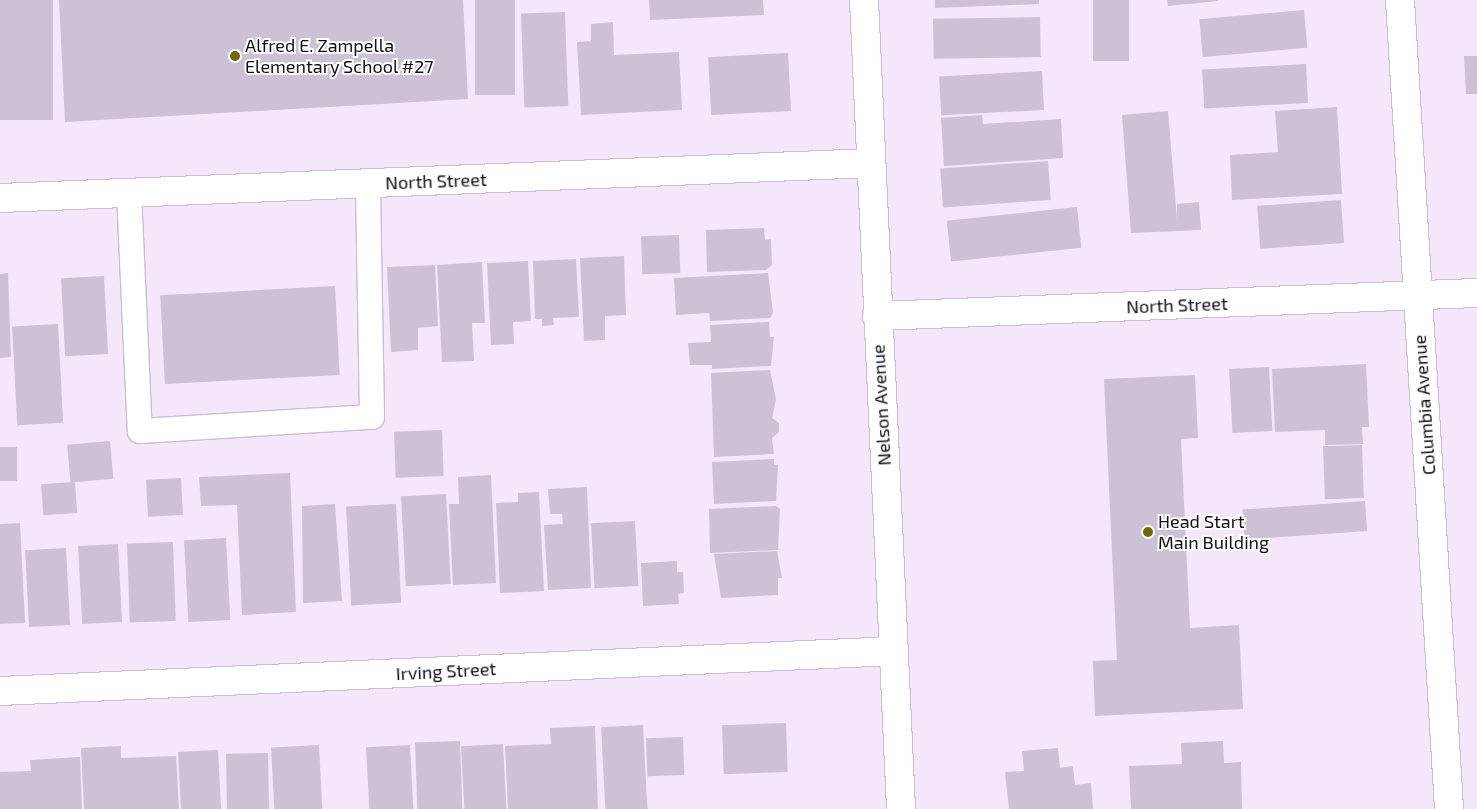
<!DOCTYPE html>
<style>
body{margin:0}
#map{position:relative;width:1477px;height:809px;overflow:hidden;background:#f4e7fc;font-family:"Exo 2",sans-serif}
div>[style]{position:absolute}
.building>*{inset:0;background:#cdc1d5;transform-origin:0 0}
.roads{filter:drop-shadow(1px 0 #cabed2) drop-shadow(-1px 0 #cabed2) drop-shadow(0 1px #cabed2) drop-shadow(0 -1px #cabed2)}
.lane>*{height:24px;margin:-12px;padding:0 12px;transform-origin:12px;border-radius:12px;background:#fff}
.street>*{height:28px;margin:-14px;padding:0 14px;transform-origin:14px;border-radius:14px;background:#fff}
.secondary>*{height:28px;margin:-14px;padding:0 14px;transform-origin:14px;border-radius:14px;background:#fff}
.dots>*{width:14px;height:14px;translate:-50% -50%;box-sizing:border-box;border:2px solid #fff;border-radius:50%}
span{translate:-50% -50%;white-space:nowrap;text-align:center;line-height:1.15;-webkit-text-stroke:4px #fff;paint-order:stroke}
.poi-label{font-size:18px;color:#110d13}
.left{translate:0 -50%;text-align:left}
.street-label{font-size:18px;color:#110d13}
</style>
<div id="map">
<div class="building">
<div style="left:0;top:0;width:53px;height:120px"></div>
<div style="clip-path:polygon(59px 0,463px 0,468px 99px,65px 122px)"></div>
<div style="left:475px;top:0;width:40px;height:95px"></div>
<div style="clip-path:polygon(649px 0,763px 0,764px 15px,650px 20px)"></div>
<div style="clip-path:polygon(935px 0,1039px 0,1039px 4px,935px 8px)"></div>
<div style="left:1093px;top:0;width:36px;height:61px"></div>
<div style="clip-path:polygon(1167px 0,1218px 0,1218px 1px,1168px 6px)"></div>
<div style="left:1304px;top:10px;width:38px;height:105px;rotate:85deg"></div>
<div style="left:565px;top:12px;width:94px;height:44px;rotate:88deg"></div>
<div style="left:1040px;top:17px;width:40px;height:107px;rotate:89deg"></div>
<div style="clip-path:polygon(613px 22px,614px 55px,679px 52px,682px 110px,581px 115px,577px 42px,591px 41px,591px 24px)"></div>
<div style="left:788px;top:53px;width:58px;height:80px;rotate:87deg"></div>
<div style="clip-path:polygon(1464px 56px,1477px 56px,1477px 94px,1466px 94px)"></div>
<div style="left:1306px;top:64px;width:39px;height:104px;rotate:87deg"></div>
<div style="left:1042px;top:71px;width:39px;height:103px;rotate:87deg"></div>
<div style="clip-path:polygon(1337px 107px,1342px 194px,1232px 200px,1230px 155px,1278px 152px,1275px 111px)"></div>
<div style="clip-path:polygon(1168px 111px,1177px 219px,1177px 204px,1199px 202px,1201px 230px,1131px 233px,1122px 115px)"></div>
<div style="clip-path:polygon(982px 115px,983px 124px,1061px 119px,1063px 158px,944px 166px,941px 118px)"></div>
<div style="left:1048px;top:161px;width:39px;height:108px;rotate:86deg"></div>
<div style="left:1341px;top:200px;width:43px;height:84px;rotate:86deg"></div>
<div style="left:1077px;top:207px;width:41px;height:131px;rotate:84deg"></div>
<div style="clip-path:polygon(764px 228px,765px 240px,771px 239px,772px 265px,766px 270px,707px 272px,706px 230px)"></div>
<div style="left:679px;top:235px;width:38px;height:38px;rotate:88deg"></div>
<div style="clip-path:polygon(624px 256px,626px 315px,605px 316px,605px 340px,584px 341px,580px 258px)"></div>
<div style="clip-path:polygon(576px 259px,579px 317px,553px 318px,554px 325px,542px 326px,542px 319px,535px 319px,533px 261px)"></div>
<div style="clip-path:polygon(528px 261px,531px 321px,513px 322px,514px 344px,491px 345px,487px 263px)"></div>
<div style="clip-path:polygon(482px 262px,485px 323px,472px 323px,474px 361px,442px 362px,437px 265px)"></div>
<div style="clip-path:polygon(435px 265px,438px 326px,418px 328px,418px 350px,391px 352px,387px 267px)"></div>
<div style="clip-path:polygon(8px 273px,11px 357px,0 358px,0 274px)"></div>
<div style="clip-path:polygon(768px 273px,773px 313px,770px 318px,710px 321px,709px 313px,676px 315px,674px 278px)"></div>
<div style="left:104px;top:276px;width:78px;height:43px;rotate:87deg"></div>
<div style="left:335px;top:286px;width:89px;height:175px;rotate:87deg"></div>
<div style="clip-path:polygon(769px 322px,770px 337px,774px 337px,771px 366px,712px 369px,712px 365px,690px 365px,688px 343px,711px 342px,710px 325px)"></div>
<div style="left:58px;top:324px;width:99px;height:46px;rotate:87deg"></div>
<div style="clip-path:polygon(1366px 364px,1369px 427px,1362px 427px,1363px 444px,1325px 445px,1325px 430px,1275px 432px,1272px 369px)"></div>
<div style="left:1269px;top:367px;width:64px;height:40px;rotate:87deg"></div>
<div style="clip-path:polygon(770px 370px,776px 399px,772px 418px,779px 423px,779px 432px,772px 438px,774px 454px,714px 457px,711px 373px)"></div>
<div style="clip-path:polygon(1195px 375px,1198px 438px,1181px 439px,1190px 628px,1239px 625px,1243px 709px,1095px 716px,1093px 661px,1117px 660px,1104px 379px)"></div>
<div style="left:442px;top:430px;width:46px;height:48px;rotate:88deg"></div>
<div style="left:110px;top:441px;width:38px;height:43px;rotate:85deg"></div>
<div style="left:1362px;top:445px;width:53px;height:39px;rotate:88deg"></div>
<div style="left:0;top:447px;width:17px;height:34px"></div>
<div style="clip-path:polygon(774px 459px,774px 465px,778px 465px,776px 501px,714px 504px,712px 462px)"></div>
<div style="clip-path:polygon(290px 473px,296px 612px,242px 615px,237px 505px,201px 506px,199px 477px)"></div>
<div style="clip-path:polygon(491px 475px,496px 583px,453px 585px,449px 504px,459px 504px,458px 477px)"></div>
<div style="left:181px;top:478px;width:37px;height:35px;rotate:87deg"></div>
<div style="left:75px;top:482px;width:31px;height:34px;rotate:86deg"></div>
<div style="clip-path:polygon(587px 487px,591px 588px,548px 590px,544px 525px,563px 524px,562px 514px,550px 514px,548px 489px)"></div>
<div style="clip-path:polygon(539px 492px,544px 591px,500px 593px,496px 503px,518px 502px,518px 493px)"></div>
<div style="left:446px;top:494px;width:90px;height:45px;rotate:87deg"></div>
<div style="left:1365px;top:501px;width:30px;height:123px;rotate:86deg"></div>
<div style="clip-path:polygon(335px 504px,342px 601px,303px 603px,302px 506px)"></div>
<div style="left:396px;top:504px;width:99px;height:50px;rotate:87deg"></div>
<div style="clip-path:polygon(776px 506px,780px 509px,778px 550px,710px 553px,709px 509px)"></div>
<div style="left:635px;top:521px;width:65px;height:44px;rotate:87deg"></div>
<div style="clip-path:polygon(20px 523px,25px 623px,0 624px,0 524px)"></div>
<div style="left:226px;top:538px;width:82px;height:42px;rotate:87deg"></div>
<div style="left:173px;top:542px;width:79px;height:46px;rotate:88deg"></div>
<div style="left:118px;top:544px;width:78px;height:40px;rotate:87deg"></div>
<div style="left:66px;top:548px;width:77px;height:41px;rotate:87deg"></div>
<div style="clip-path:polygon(777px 551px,782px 578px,778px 578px,778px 595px,721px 598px,714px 554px)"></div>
<div style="clip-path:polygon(677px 561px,677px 572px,683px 572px,684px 593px,678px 594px,679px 604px,643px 606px,641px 563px)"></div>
<div style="left:786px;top:723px;width:49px;height:64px;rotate:88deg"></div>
<div style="left:643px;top:725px;width:84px;height:42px;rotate:87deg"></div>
<div style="clip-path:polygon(595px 726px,598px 809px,508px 809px,505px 746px,551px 744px,550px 728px)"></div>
<div style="left:683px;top:737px;width:38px;height:37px;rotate:88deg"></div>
<div style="left:460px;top:741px;width:68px;height:45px;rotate:88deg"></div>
<div style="clip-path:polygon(1223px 741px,1224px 763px,1241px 762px,1242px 809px,1131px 809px,1129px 766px,1182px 764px,1181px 743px)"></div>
<div style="left:503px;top:744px;width:65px;height:42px;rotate:87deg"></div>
<div style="left:319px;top:745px;width:64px;height:48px;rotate:87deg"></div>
<div style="left:410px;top:745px;width:64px;height:44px;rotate:87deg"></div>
<div style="clip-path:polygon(121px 746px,121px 758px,176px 756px,179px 809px,84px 809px,81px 748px)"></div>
<div style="clip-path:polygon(1058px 748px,1060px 768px,1073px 766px,1075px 785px,1091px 783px,1093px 809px,1009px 809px,1005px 772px,1024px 771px,1022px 751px)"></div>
<div style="left:218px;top:750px;width:59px;height:40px;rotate:87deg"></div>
<div style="left:268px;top:753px;width:56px;height:42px;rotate:89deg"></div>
<div style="clip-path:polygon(80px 757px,82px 809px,0 809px,0 772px,31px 771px,30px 760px)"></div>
</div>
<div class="roads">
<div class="lane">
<div style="left:129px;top:193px;width:238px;rotate:87.4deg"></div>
<div style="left:140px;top:431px;width:232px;rotate:-3.5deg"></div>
<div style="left:372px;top:417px;width:234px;rotate:-91deg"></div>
</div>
<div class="street">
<div style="left:1400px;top:0;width:810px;rotate:86.53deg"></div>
<div style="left:0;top:198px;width:872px;rotate:-2.3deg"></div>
<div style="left:877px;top:316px;width:600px;rotate:-2.2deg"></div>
<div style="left:0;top:691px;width:894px;rotate:-2.56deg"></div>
</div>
<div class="secondary">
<div style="left:864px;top:0;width:810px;rotate:87.38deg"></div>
</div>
</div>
<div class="dots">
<div style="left:235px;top:56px;background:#6e6902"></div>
<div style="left:1148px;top:532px;background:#6e6902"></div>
</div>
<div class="poi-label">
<span class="left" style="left:245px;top:56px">Alfred E. Zampella<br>Elementary School #27</span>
<span class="left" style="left:1158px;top:532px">Head Start<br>Main Building</span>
</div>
<div class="street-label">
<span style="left:436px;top:181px;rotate:-2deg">North Street</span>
<span style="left:1177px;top:305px;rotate:-2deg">North Street</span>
<span style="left:881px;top:405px;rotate:-93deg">Nelson Avenue</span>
<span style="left:1424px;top:405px;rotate:-94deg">Columbia Avenue</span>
<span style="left:446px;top:671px;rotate:-3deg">Irving Street</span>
</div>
</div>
